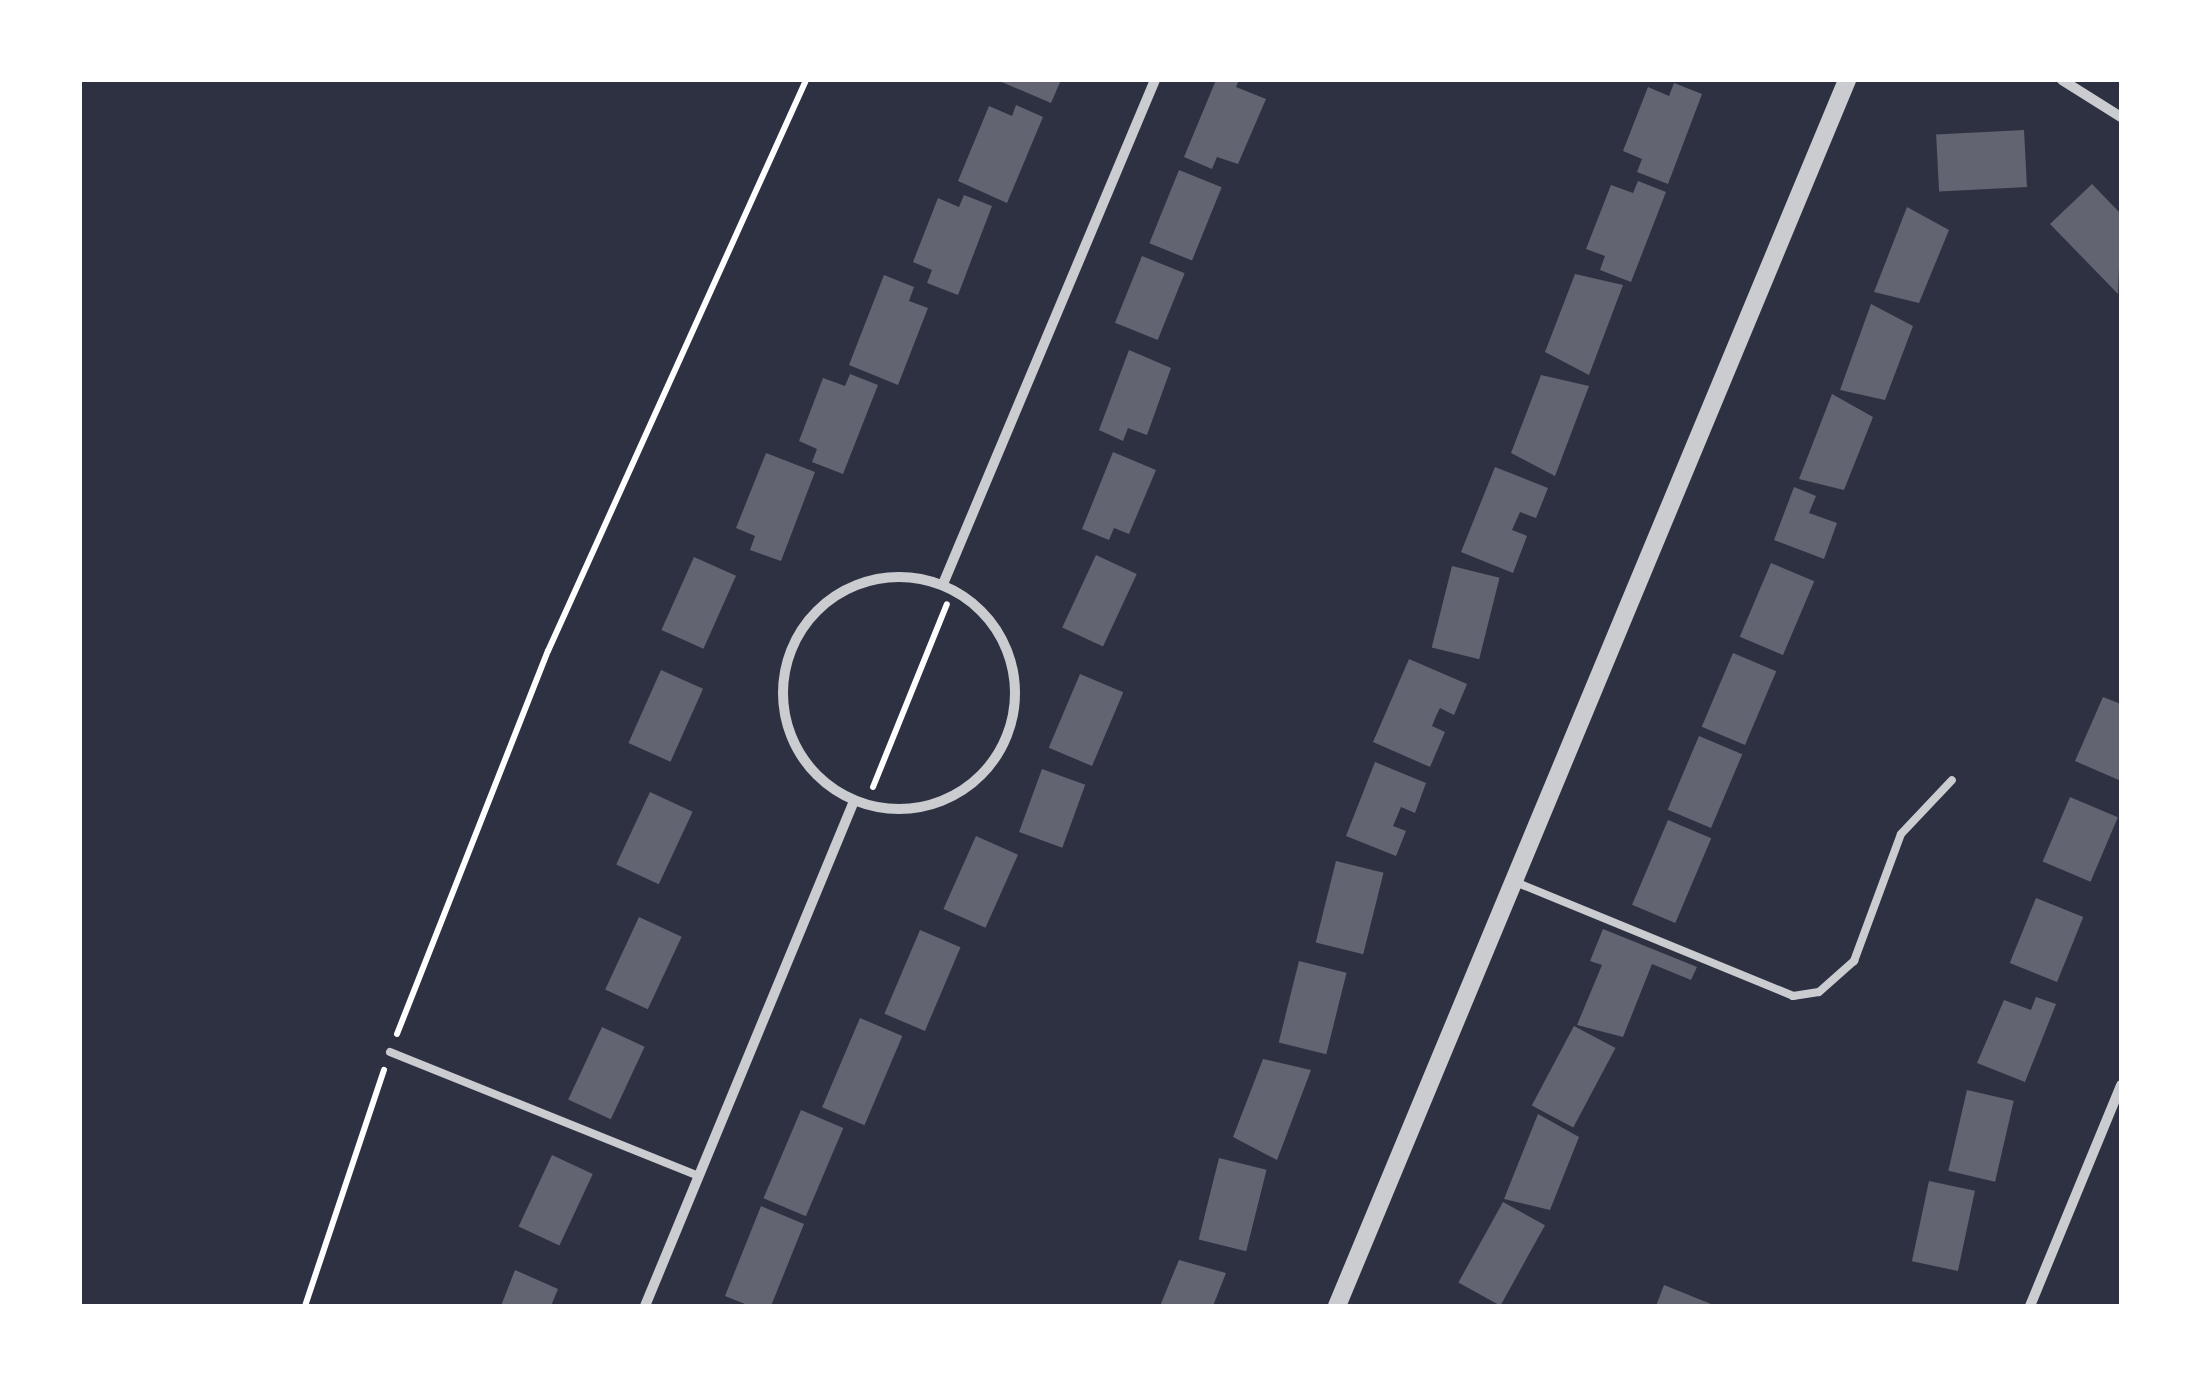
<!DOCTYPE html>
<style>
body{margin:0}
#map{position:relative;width:2201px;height:1386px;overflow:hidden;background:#2d3142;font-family:Arial,sans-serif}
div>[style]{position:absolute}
.building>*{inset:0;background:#626471;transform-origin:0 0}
.path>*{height:6px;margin:-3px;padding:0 3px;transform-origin:3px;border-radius:3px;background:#fff}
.service>*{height:8px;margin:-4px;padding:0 4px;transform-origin:4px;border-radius:4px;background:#caccd0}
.minor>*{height:10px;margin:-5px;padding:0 5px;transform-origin:5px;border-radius:5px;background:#caccd0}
.minor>.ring{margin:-5px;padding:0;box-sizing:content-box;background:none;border:10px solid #caccd0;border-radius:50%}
.tertiary>*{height:18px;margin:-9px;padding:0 9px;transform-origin:9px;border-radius:9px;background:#caccd0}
span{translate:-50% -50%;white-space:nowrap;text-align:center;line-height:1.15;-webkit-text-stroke:8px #fff;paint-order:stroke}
.frame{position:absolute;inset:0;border:82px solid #fff;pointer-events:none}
</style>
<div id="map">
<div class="building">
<div style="clip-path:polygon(997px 80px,1061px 80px,1051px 103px)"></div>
<div style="clip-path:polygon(1216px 80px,1239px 80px,1236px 87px,1266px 99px,1238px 164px,1217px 157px,1212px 169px,1184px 157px)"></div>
<div style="clip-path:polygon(1674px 83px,1702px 94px,1668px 184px,1637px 172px,1642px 159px,1623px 151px,1648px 87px,1669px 96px)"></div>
<div style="clip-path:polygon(1016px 105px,1043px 117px,1007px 203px,958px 181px,989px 106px,1012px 116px)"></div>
<div style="left:2024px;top:130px;width:57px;height:88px;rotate:87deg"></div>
<div style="left:1179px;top:170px;width:46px;height:79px;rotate:22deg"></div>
<div style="clip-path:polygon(1638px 181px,1666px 192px,1631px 282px,1600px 270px,1605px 256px,1586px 249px,1611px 185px,1633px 193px)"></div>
<div style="clip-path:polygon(2092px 184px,2121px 214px,2118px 294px,2050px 224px)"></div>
<div style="clip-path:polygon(964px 195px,992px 206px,958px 295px,927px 283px,932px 270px,913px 262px,938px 198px,959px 207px)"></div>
<div style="clip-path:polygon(1907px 207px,1949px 230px,1919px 303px,1874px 292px)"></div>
<div style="left:1142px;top:256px;width:46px;height:72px;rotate:22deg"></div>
<div style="clip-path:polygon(1575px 274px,1623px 285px,1589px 375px,1545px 352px)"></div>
<div style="clip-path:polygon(884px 275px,914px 287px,909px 301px,928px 308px,898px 385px,849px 365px)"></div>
<div style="clip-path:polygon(1871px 304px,1913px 326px,1885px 400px,1840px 390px)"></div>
<div style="clip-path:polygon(1129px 350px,1171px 368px,1147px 435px,1128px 428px,1123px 441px,1099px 430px)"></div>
<div style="clip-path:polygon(850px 374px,878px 385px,843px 474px,812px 462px,817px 449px,799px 441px,823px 378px,845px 386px)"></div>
<div style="clip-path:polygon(1541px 375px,1589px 386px,1555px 476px,1511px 453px)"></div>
<div style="clip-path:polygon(1832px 394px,1873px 417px,1844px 490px,1799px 479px)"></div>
<div style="clip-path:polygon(1113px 452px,1156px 470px,1129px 534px,1114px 528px,1109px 540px,1082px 529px)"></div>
<div style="clip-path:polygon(766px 453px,815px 472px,781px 561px,750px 550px,755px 536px,736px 528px)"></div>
<div style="clip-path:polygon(1495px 467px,1548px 488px,1536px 518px,1520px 512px,1512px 530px,1527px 536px,1513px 573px,1461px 552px)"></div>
<div style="clip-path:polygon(1794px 487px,1816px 496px,1809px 513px,1837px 523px,1824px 559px,1774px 540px)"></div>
<div style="left:1096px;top:555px;width:45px;height:80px;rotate:25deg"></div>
<div style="left:694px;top:557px;width:46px;height:80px;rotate:24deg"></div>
<div style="left:1771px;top:563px;width:47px;height:80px;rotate:23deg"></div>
<div style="left:1452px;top:566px;width:49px;height:84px;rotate:14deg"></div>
<div style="left:1733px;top:653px;width:47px;height:80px;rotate:23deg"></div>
<div style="clip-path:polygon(1409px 659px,1467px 684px,1454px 715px,1440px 708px,1436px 716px,1432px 726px,1445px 732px,1430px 767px,1373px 742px)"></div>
<div style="left:661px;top:670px;width:46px;height:80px;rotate:24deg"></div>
<div style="left:1080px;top:674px;width:47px;height:80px;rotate:23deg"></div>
<div style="clip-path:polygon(2103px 697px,2121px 704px,2121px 781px,2075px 761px)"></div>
<div style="left:1699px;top:736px;width:47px;height:80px;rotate:23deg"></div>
<div style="clip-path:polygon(1375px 762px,1426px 783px,1415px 813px,1401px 807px,1393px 826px,1406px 831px,1396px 856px,1346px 836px)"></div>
<div style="left:1042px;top:769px;width:46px;height:67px;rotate:20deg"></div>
<div style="left:650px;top:792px;width:47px;height:80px;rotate:25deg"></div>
<div style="left:2070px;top:797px;width:52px;height:70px;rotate:23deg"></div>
<div style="left:1668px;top:820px;width:47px;height:92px;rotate:23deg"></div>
<div style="left:976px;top:836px;width:46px;height:80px;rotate:24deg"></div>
<div style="left:1336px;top:861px;width:49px;height:84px;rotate:14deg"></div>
<div style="left:2036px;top:898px;width:51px;height:70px;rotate:22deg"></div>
<div style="left:639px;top:917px;width:47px;height:80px;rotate:25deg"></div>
<div style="clip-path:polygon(1603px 929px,1697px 967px,1691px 980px,1652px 964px,1623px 1037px,1577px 1025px,1602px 965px,1590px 961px)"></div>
<div style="left:920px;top:930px;width:44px;height:91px;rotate:23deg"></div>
<div style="left:1299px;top:961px;width:49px;height:84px;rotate:14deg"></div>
<div style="clip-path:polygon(2036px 997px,2056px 1004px,2025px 1082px,1977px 1063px,2004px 1000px,2031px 1010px)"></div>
<div style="left:860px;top:1018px;width:46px;height:97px;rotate:23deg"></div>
<div style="left:1574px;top:1026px;width:47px;height:90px;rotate:28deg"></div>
<div style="left:602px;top:1027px;width:47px;height:80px;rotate:25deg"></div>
<div style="clip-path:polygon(1263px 1059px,1311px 1070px,1277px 1160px,1233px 1137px)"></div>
<div style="left:1967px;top:1090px;width:48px;height:83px;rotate:13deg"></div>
<div style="left:801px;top:1110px;width:46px;height:96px;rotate:23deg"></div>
<div style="clip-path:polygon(1538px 1114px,1579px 1137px,1550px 1210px,1504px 1199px)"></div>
<div style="left:552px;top:1155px;width:45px;height:79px;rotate:25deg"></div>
<div style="left:1219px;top:1158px;width:49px;height:84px;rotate:14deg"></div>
<div style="left:1929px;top:1181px;width:47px;height:82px;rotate:12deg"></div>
<div style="left:1503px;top:1202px;width:48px;height:92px;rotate:29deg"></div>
<div style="clip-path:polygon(761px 1206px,804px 1224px,771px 1306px,750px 1306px,725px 1296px)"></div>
<div style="clip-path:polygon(1179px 1260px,1226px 1273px,1213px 1306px,1160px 1306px)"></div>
<div style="clip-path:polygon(515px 1270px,558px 1289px,551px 1306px,501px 1306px)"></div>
<div style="clip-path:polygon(1664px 1285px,1716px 1306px,1656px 1306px)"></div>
</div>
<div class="path">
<div style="left:873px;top:787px;width:197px;rotate:-68deg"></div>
<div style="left:397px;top:1034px;width:412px;rotate:-68.5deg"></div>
<div style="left:548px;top:651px;width:627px;rotate:-65.68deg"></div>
<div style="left:305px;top:1306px;width:249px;rotate:-71.5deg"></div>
</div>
<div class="service">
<div style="left:1513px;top:881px;width:303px;rotate:22.3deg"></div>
<div style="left:1793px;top:996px;width:26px;rotate:-9deg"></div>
<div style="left:1819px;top:992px;width:47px;rotate:-41.5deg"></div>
<div style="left:1854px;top:961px;width:135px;rotate:-69.7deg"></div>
<div style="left:1901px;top:834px;width:74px;rotate:-46.6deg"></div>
<div style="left:390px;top:1052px;width:332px;rotate:21.9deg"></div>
</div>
<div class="minor">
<div style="left:2062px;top:80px;width:70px;rotate:32.1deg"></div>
<div class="ring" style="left:783px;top:577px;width:222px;height:222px"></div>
<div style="left:943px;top:584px;width:547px;rotate:-67.19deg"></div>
<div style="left:645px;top:1306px;width:547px;rotate:-67.52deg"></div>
<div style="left:2030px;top:1306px;width:239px;rotate:-67.6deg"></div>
</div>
<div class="tertiary">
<div style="left:1337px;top:1306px;width:1328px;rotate:-67.41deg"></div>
</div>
<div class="frame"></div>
</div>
